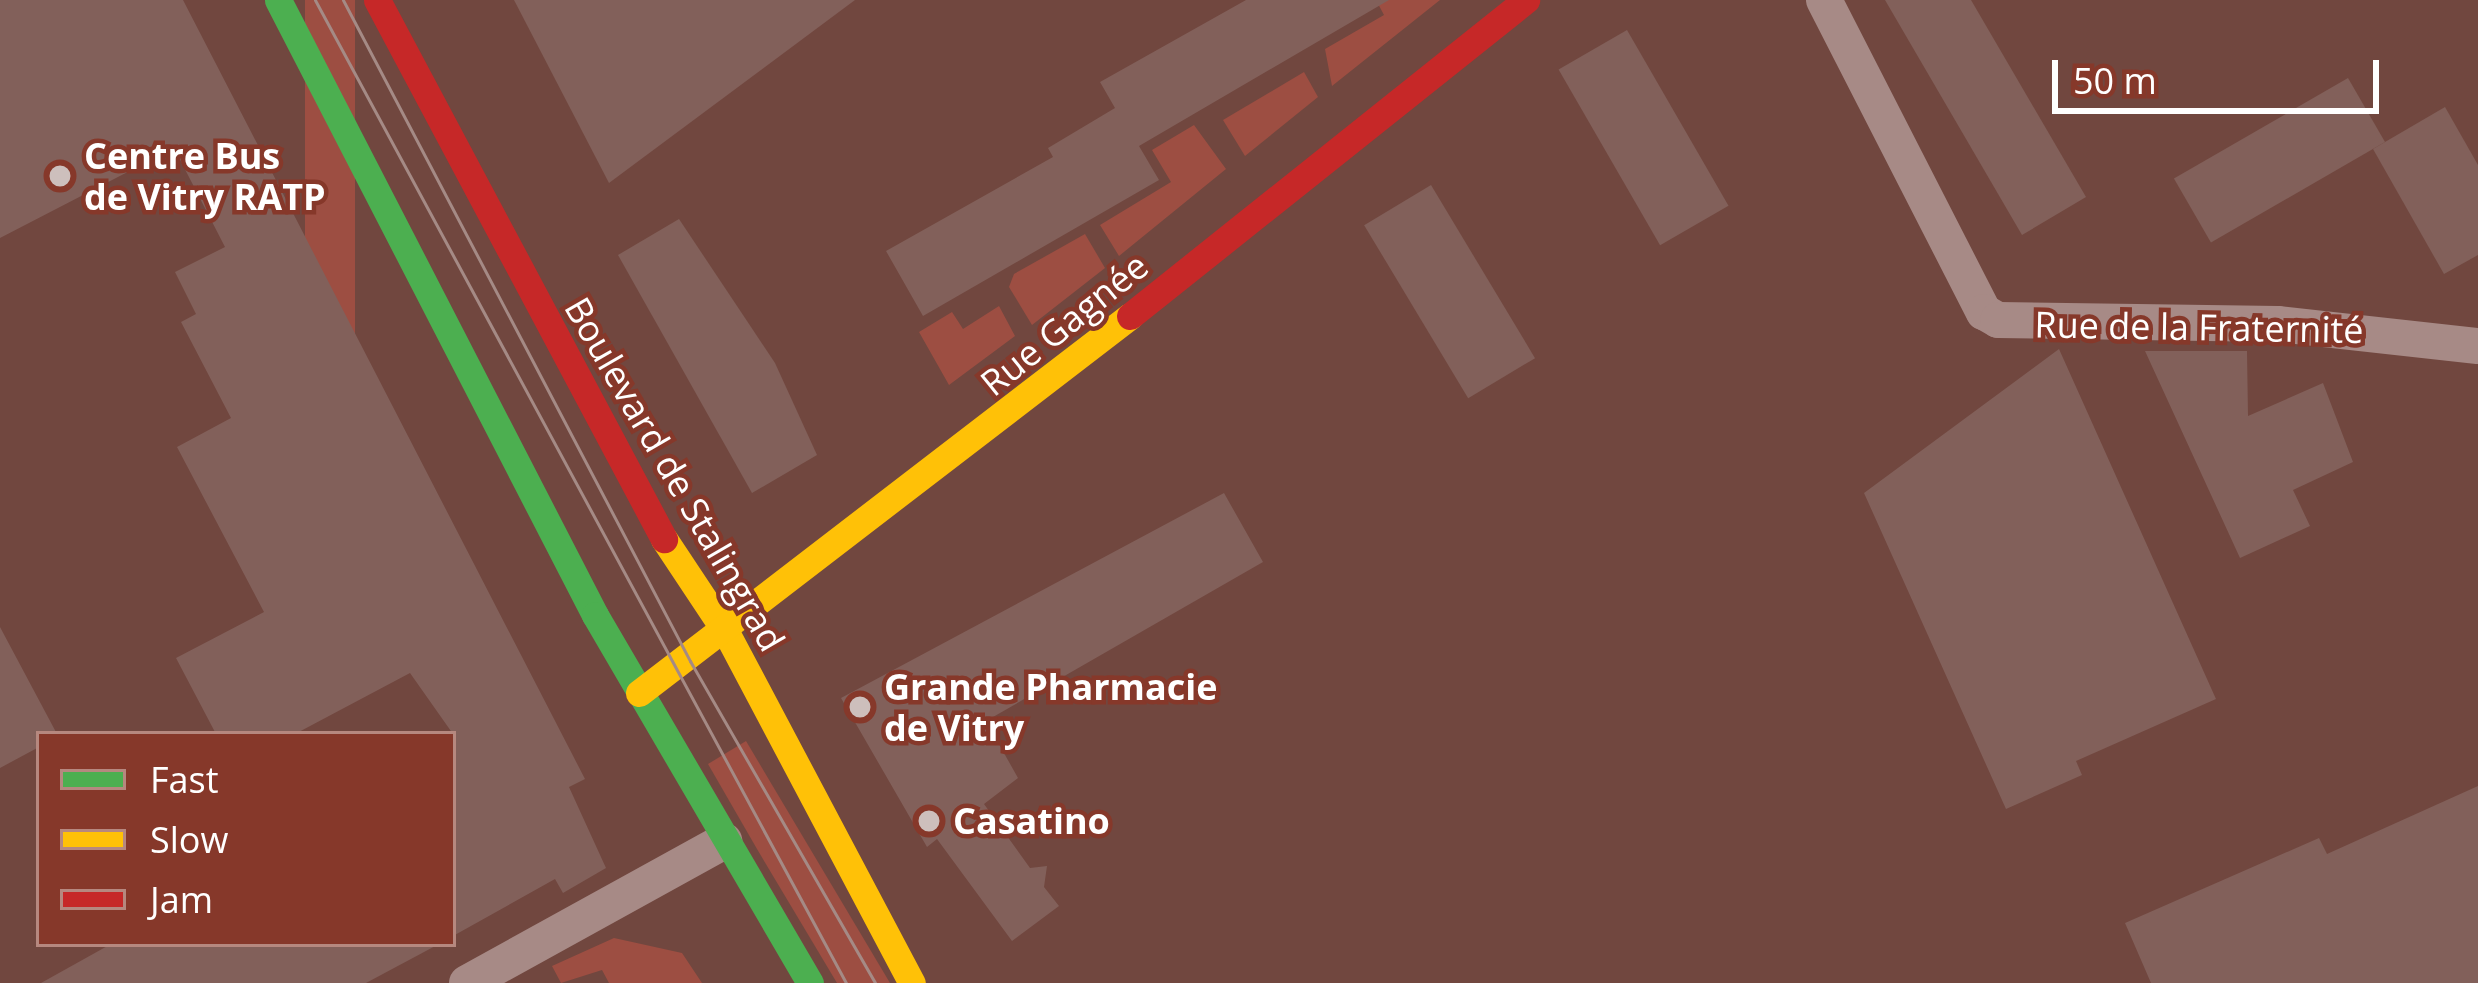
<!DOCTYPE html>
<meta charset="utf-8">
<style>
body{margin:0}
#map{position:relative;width:2478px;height:983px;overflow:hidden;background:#71473f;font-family:"Open Sans",sans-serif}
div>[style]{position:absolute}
.green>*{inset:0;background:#9d4e42;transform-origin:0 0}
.building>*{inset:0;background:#82605a;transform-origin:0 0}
.street>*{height:36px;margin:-18px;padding:0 18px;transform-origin:18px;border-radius:18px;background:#a78a86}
.fast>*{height:27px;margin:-13.5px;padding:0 13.5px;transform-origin:13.5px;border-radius:13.5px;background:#4caf50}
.slow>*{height:27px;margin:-13.5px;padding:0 13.5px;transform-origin:13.5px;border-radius:13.5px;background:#ffc107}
.jam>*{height:27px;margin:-13.5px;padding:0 13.5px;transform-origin:13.5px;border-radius:13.5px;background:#c62828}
.tram>*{height:3px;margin:-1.5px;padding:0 1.5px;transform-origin:1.5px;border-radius:1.5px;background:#a58a85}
.dots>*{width:33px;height:33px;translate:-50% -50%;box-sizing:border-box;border:6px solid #86382a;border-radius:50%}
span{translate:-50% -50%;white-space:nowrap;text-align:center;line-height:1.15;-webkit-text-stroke:9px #86382a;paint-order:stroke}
.poi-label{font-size:36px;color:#fff;font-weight:700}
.left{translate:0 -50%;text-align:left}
.street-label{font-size:36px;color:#fff}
.legend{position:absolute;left:36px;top:731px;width:420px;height:216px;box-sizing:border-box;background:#86382a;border:3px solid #b6887f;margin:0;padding:15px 21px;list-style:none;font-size:36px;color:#fff}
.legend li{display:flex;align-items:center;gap:24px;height:60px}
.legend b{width:60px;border:3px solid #b6887f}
.scale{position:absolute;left:2052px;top:60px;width:327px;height:54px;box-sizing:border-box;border:6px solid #fff;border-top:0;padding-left:15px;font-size:36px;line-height:42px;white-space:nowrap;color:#fff;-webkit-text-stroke:9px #86382a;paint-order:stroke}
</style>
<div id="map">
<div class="green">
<div style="left:305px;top:0;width:50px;height:680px"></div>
<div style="clip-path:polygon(1376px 0,1440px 0,1332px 86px,1325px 49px,1384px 15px)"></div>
<div style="clip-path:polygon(1304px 72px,1318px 97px,1245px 156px,1223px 120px)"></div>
<div style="clip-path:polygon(1194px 125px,1226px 169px,1119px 256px,1100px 225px,1171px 182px,1152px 150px)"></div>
<div style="clip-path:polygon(1085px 234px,1105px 268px,1032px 325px,1009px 287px,1014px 274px)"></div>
<div style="clip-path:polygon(999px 306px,1015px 336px,949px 385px,919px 332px,952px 312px,963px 329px)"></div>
<div style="clip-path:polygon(746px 741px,890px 983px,837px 983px,757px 849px,708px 764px)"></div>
<div style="clip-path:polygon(614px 938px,682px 953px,702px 983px,609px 983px,602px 970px,561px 983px,552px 966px)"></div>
</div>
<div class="building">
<div style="clip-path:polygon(0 0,183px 0,585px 779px,569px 787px,606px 868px,563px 893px,555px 879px,453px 936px,453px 734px,410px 673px,295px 734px,216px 734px,176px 658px,264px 612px,177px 447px,231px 418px,181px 322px,196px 314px,175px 272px,225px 247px,174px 148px,0 238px)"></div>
<div style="clip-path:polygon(514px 0,855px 0,609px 183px)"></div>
<div style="clip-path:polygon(1246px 0,1389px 0,1139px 146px,1159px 180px,923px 316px,886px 251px,1053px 157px,1048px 148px,1115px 108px,1100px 82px)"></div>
<div style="clip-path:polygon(1885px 0,1971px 0,2086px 197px,2022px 235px)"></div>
<div style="left:1627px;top:30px;width:203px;height:79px;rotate:60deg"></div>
<div style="left:2348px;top:78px;width:74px;height:201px;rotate:60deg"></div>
<div style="clip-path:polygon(2445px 107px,2478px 165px,2478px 255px,2444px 274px,2373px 149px)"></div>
<div style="left:1431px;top:185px;width:202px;height:78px;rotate:59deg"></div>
<div style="clip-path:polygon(679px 219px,775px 363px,817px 455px,752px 493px,618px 255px)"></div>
<div style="clip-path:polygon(2059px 349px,2216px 699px,2076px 761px,2082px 775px,2006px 809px,1864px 493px)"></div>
<div style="clip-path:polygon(2145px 351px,2247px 351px,2248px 416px,2323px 383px,2353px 462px,2293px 490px,2310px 526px,2240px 558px)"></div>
<div style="clip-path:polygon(1224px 493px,1263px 562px,986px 721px,1018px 778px,984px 804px,1030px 868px,1047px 866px,1044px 887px,1059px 906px,1012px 941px,937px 839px,927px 847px,841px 698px)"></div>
<div style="clip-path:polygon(0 627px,57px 734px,39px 734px,39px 747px,0 768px)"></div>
<div style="clip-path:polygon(2478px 786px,2478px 983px,2151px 983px,2125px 923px,2319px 838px,2327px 854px)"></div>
<div style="clip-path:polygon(111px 944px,439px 944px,366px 983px,41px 983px)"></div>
</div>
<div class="street">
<div style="left:1824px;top:0;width:351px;rotate:62.9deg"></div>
<div style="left:1984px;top:312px;width:16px;rotate:30deg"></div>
<div style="left:1998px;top:320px;width:280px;rotate:0.8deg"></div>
<div style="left:2278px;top:324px;width:201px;rotate:6.3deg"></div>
<div style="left:467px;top:983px;width:294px;rotate:-28.9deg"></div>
</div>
<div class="fast">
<div style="left:278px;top:0;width:692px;rotate:62.73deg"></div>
<div style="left:595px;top:615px;width:426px;rotate:59.7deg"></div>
</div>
<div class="slow">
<div style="left:664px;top:539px;width:114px;rotate:56.4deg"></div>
<div style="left:727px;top:634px;width:395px;rotate:62.1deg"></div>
<div style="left:639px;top:693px;width:619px;rotate:-37.52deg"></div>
</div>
<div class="jam">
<div style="left:377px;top:0;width:611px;rotate:61.97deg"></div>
<div style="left:1130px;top:316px;width:507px;rotate:-38.59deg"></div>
</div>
<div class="tram">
<div style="left:315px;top:0;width:1117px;rotate:61.62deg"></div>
<div style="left:343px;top:0;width:747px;rotate:62.3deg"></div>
<div style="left:690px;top:661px;width:371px;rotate:60.1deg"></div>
</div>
<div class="dots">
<div style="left:60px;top:176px;background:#cdbfbc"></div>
<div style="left:860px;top:707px;background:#cdbfbc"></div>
<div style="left:929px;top:821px;background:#cdbfbc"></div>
</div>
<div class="poi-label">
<span class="left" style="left:84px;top:176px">Centre Bus<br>de Vitry RATP</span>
<span class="left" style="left:884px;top:707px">Grande Pharmacie<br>de Vitry</span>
<span class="left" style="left:953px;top:821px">Casatino</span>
</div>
<div class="street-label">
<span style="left:1064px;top:324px;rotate:-39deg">Rue Gagnée</span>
<span style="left:2199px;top:327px;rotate:1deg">Rue de la Fraternité</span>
<span style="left:675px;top:474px;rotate:60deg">Boulevard de Stalingrad</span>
</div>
<ul class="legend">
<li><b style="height:15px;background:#4caf50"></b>Fast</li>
<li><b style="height:15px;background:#ffc107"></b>Slow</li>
<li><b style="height:15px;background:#c62828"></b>Jam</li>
</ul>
<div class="scale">50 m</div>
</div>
